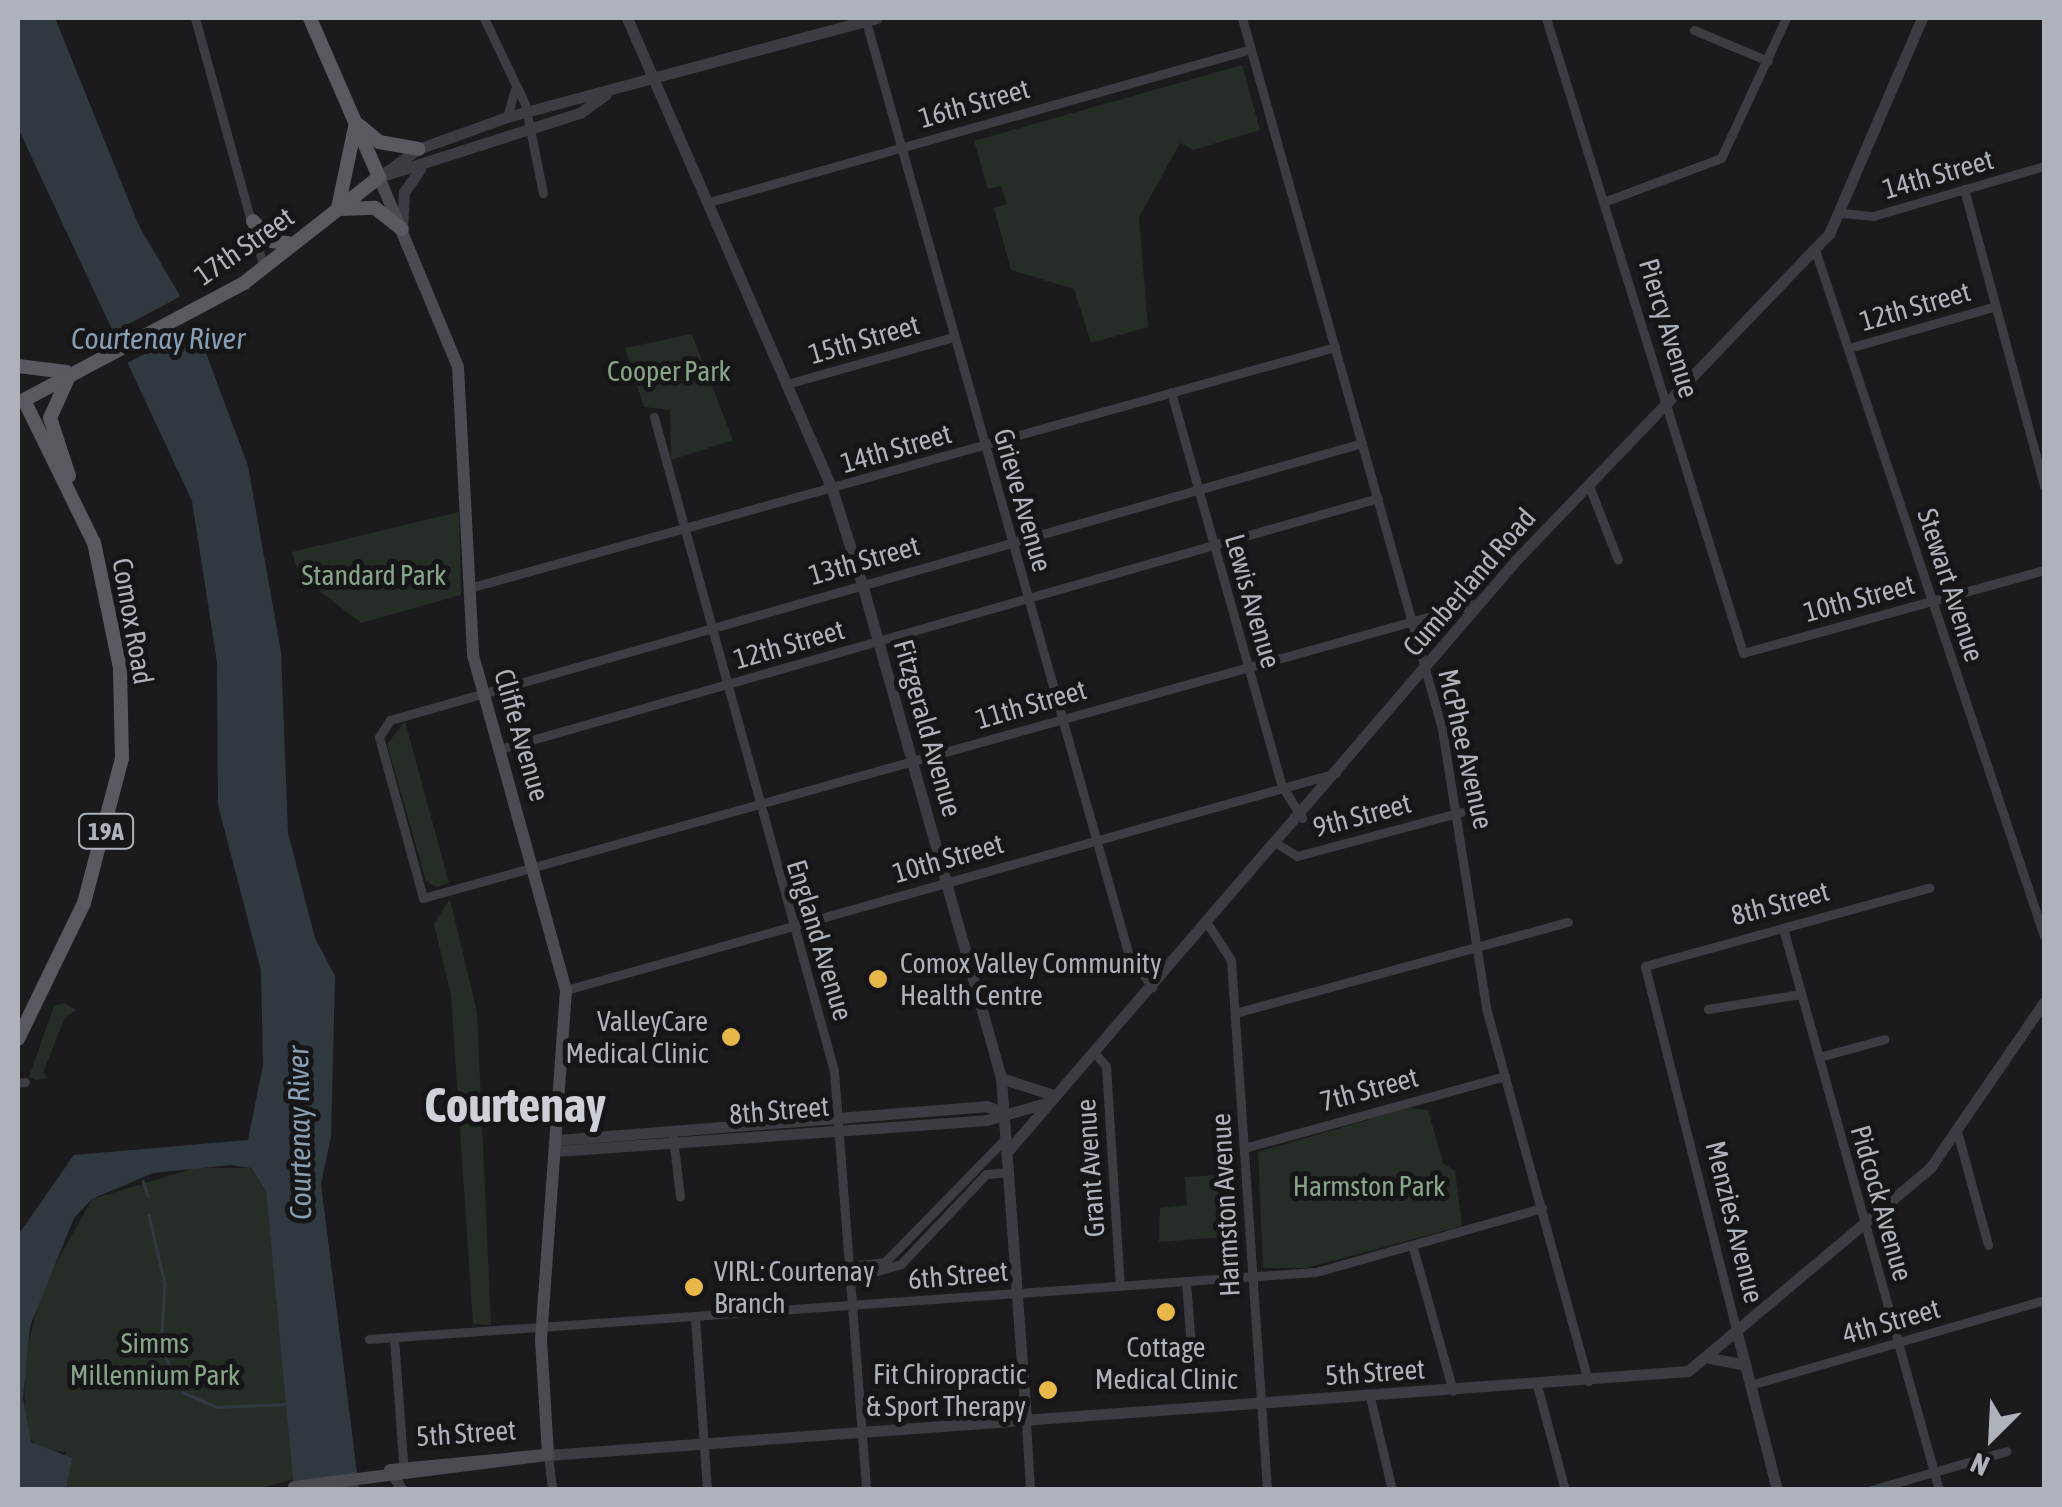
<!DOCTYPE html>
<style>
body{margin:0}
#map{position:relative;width:2062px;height:1507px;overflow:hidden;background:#1b1b1d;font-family:"Asap Condensed",sans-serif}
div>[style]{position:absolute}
.green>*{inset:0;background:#252d26}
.water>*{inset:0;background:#313940}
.pier>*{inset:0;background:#1b1b1d;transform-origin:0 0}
.stream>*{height:2.5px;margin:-1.25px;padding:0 1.25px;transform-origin:1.25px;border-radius:1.25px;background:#313940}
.minor>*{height:9px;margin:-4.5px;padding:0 4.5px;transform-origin:4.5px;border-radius:4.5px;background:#3c3d42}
.tertiary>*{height:11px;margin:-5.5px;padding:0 5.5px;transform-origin:5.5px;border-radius:5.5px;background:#3c3d42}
.secondary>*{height:12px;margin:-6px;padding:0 6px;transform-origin:6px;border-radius:6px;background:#4a4c51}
.primary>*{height:14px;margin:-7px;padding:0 7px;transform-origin:7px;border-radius:7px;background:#585a60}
.dots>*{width:28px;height:28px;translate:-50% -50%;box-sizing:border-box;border:5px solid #161618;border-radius:50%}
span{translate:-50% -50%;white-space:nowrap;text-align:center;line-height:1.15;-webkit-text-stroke:10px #161618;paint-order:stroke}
.shield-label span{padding:2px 8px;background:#161618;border:2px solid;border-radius:8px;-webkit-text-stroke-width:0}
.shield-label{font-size:25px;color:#aeb2bb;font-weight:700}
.street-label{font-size:28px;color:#aeb2bb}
.park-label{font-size:28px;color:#87a589}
.poi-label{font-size:28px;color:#aeb2bb}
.left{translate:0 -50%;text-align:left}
.right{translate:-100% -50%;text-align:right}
.water-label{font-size:30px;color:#889eb3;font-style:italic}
.town-label{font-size:48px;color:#cfd1d8;font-weight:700}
.frame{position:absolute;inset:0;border:20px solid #aeb2bb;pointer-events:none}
.north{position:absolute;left:1942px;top:1387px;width:100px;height:100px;-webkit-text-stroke:8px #161618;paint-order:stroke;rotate:204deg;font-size:28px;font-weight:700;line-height:40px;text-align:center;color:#aeb2bb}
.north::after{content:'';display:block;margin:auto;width:35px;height:45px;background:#aeb2bb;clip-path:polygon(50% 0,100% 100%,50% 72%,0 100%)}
</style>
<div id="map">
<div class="green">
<div style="clip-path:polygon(1242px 65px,1260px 130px,1193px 150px,1180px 143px,1139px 217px,1148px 327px,1091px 343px,1074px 289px,1011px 270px,994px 208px,1007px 204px,1001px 186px,988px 189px,974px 141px)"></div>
<div style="clip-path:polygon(692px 334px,733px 440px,671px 460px,670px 410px,644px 407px,625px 348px)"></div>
<div style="clip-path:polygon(459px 512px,461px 595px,361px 623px,299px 575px,292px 552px)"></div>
<div style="clip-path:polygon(405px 721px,449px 883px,436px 887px,426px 881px,387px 744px)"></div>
<div style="clip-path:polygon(450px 899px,477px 1012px,491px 1325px,473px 1324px,451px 995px,434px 924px)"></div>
<div style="clip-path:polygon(64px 1003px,77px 1010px,65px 1017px,43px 1073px,49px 1078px,36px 1080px,29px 1077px,54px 1006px)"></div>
<div style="clip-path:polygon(1408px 1108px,1428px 1110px,1443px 1163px,1455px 1171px,1462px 1226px,1306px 1268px,1263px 1268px,1258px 1152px)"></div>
<div style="clip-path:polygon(195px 1168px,250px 1168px,266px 1191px,294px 1479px,255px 1490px,66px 1489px,65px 1452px,41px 1449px,25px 1433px,24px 1360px,42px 1289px,92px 1199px)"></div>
<div style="clip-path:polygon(1218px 1175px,1222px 1237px,1159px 1242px,1160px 1208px,1187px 1205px,1185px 1177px)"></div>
</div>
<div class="water">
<div style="clip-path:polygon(18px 18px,55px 18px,139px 226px,193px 318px,248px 466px,281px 652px,288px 833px,315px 938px,335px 976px,331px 1137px,321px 1184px,359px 1489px,294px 1489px,266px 1191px,251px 1168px,230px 1165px,153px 1173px,92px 1199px,74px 1218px,30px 1326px,23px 1398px,31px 1442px,72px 1458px,66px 1489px,18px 1489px,18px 1235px,74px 1155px,248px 1140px,263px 1065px,261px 970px,218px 805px,217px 662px,192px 501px,18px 128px)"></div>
</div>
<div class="pier">
<div style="left:185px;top:294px;width:34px;height:88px;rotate:62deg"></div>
</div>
<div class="stream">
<div style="left:143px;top:1181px;width:15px;rotate:70deg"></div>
<div style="left:149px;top:1215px;width:71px;rotate:76.9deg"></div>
<div style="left:165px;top:1284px;width:63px;rotate:93.6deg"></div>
<div style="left:161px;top:1347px;width:26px;rotate:65deg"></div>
<div style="left:182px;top:1392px;width:38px;rotate:23deg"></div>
<div style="left:217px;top:1407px;width:70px;rotate:-2.5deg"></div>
</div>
<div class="minor">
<div style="left:195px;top:18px;width:259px;rotate:74.6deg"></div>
<div style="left:484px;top:18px;width:95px;rotate:64.5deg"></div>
<div style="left:525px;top:104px;width:91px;rotate:78.6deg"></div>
<div style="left:865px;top:18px;width:974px;rotate:74.28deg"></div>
<div style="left:1129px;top:956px;width:39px;rotate:53deg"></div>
<div style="left:1242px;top:18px;width:739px;rotate:74.29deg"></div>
<div style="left:1442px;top:729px;width:282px;rotate:81deg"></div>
<div style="left:1486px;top:1008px;width:387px;rotate:74.7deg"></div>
<div style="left:1546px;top:18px;width:665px;rotate:72.76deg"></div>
<div style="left:1743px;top:653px;width:312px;rotate:-15.4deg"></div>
<div style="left:1694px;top:30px;width:80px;rotate:22.7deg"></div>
<div style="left:507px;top:117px;width:29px;rotate:-74deg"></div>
<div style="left:1964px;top:189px;width:308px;rotate:74.9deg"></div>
<div style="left:1606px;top:201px;width:123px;rotate:-20.5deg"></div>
<div style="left:1721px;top:158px;width:154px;rotate:-65.1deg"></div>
<div style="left:709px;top:202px;width:563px;rotate:-15.76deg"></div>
<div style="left:1843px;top:213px;width:30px;rotate:6deg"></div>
<div style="left:1873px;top:216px;width:178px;rotate:-16.3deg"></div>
<div style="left:1815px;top:250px;width:723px;rotate:71.54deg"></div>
<div style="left:1849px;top:348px;width:150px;rotate:-15.9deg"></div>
<div style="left:787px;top:384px;width:173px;rotate:-15.8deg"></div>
<div style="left:1171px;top:392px;width:409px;rotate:74.3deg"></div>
<div style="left:1282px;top:786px;width:38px;rotate:58deg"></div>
<div style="left:654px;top:417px;width:678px;rotate:74.61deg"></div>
<div style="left:834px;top:1071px;width:420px;rotate:85.6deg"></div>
<div style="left:1362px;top:443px;width:1011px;rotate:164.09deg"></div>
<div style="left:390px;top:720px;width:20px;rotate:123deg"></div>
<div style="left:379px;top:737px;width:167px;rotate:74.7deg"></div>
<div style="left:423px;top:898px;width:1095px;rotate:-15.62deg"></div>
<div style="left:1589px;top:486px;width:79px;rotate:68.6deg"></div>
<div style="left:469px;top:588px;width:899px;rotate:-15.55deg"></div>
<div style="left:500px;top:749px;width:913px;rotate:-15.95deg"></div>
<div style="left:1279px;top:845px;width:21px;rotate:31deg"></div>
<div style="left:1297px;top:856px;width:170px;rotate:-15deg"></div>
<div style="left:1209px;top:926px;width:40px;rotate:57.1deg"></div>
<div style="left:1231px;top:960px;width:531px;rotate:86.11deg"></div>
<div style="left:1783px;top:928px;width:583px;rotate:74.49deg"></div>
<div style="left:566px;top:990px;width:800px;rotate:-15.74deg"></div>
<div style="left:1708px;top:1009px;width:94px;rotate:-9.2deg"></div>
<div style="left:1235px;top:1013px;width:345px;rotate:-15.3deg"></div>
<div style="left:1093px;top:1051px;width:20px;rotate:49deg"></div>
<div style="left:1106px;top:1066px;width:220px;rotate:86.4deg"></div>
<div style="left:1819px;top:1057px;width:68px;rotate:-15.3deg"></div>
<div style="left:18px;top:1083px;width:7px;rotate:-8deg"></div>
<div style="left:1958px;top:1135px;width:114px;rotate:74.7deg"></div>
<div style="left:673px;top:1138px;width:59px;rotate:83.2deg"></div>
<div style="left:1244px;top:1148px;width:271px;rotate:-15.4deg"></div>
<div style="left:1413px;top:1248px;width:148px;rotate:74.4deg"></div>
<div style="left:849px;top:1266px;width:36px;rotate:-6deg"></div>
<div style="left:885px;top:1262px;width:172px;rotate:-45.7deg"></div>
<div style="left:850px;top:1279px;width:53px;rotate:-16.4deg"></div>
<div style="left:901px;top:1264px;width:124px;rotate:-46.6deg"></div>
<div style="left:986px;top:1174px;width:23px;rotate:-5deg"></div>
<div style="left:1186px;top:1281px;width:66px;rotate:85.7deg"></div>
<div style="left:695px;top:1318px;width:172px;rotate:86deg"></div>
<div style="left:1737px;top:1333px;width:378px;rotate:-104.1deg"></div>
<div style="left:1645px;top:966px;width:295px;rotate:-15.4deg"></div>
<div style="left:394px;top:1338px;width:124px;rotate:85.8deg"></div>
<div style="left:369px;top:1339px;width:949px;rotate:-4.05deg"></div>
<div style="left:1316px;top:1272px;width:235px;rotate:-15.8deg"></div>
<div style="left:1537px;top:1385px;width:109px;rotate:75.1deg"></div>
<div style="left:1750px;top:1385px;width:306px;rotate:-16.1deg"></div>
<div style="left:1370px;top:1397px;width:96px;rotate:76.7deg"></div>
<div style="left:1026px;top:1422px;width:68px;rotate:86.6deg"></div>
<div style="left:548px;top:1455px;width:35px;rotate:83deg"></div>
<div style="left:1871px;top:1490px;width:141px;rotate:-16deg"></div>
</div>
<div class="tertiary">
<div style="left:627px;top:18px;width:514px;rotate:66.48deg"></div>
<div style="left:832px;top:489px;width:100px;rotate:72.5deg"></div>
<div style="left:862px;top:584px;width:513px;rotate:74.28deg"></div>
<div style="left:1001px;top:1078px;width:345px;rotate:85.8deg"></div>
<div style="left:379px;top:177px;width:48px;rotate:-35.7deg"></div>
<div style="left:418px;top:149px;width:95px;rotate:-19.8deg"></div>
<div style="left:507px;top:117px;width:383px;rotate:-15deg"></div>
<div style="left:379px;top:177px;width:211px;rotate:-17.7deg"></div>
<div style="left:580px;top:113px;width:32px;rotate:-36deg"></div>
<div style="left:402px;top:229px;width:37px;rotate:-87deg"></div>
<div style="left:404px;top:192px;width:28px;rotate:-55deg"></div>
<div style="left:1001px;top:1078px;width:55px;rotate:18.1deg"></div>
<div style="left:557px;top:1140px;width:430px;rotate:-4.5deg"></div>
<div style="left:986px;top:1106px;width:20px;rotate:20deg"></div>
<div style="left:556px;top:1151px;width:432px;rotate:-4.1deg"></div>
<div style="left:987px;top:1120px;width:60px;rotate:-16.3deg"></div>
<div style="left:1007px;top:1152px;width:782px;rotate:-49.3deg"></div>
<div style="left:1517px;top:559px;width:451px;rotate:-46.2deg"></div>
<div style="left:1829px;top:234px;width:235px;rotate:-66.7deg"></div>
<div style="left:1737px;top:1333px;width:162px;rotate:75.7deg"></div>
<div style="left:1710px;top:1358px;width:36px;rotate:11deg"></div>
<div style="left:548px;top:1455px;width:1143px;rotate:-4.21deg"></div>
<div style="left:1688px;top:1371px;width:316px;rotate:-40deg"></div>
<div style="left:1930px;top:1168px;width:201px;rotate:-55.5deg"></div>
<div style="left:390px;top:1470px;width:23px;rotate:59deg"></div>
</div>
<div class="secondary">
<div style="left:379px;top:177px;width:206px;rotate:67.4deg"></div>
<div style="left:458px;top:367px;width:288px;rotate:87deg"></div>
<div style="left:473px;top:655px;width:348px;rotate:74.5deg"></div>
<div style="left:566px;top:990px;width:351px;rotate:94.1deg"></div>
<div style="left:541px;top:1340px;width:115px;rotate:86.5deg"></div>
<div style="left:390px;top:1470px;width:156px;rotate:-5.5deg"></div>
<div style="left:294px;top:1487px;width:256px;rotate:-7.2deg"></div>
</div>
<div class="primary">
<div style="left:359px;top:125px;width:26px;rotate:40deg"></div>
<div style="left:379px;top:142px;width:40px;rotate:10deg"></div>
<div style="left:338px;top:208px;width:83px;rotate:-78.1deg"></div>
<div style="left:339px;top:209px;width:36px;rotate:-2deg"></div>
<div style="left:375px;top:208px;width:34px;rotate:38deg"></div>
<div style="left:253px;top:221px;width:28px;rotate:46deg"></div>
<div style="left:272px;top:241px;width:21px;rotate:8deg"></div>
<div style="left:18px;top:366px;width:49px;rotate:7deg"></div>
<div style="left:69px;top:476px;width:61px;rotate:-108.1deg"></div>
<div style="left:50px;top:418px;width:46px;rotate:-65.7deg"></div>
<div style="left:18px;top:1039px;width:151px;rotate:-64.1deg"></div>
<div style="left:84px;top:903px;width:150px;rotate:-75.3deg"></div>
<div style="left:122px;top:758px;width:90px;rotate:-91.3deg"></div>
<div style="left:120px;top:668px;width:128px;rotate:-101.7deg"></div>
<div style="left:94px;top:543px;width:159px;rotate:-116.1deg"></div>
<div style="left:24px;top:400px;width:249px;rotate:-28deg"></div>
<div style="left:244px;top:283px;width:172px;rotate:-38.1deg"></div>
<div style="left:379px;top:177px;width:173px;rotate:-113.5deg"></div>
</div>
<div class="dots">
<div style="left:878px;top:979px;background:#e7b748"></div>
<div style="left:731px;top:1037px;background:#e7b748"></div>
<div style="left:694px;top:1287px;background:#e7b748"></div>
<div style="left:1166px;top:1312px;background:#e7b748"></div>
<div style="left:1048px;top:1390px;background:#e7b748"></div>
</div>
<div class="shield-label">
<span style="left:106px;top:831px">19A</span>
</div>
<div class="street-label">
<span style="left:974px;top:103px;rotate:-16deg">16th Street</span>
<span style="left:1938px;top:174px;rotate:-16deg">14th Street</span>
<span style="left:244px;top:246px;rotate:-35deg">17th Street</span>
<span style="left:1915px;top:306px;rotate:-16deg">12th Street</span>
<span style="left:1669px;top:328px;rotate:73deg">Piercy Avenue</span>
<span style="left:864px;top:339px;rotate:-16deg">15th Street</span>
<span style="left:896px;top:448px;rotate:-16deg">14th Street</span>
<span style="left:1023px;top:500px;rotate:74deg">Grieve Avenue</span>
<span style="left:864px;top:560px;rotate:-16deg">13th Street</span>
<span style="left:1469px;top:582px;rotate:-49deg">Cumberland Road</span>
<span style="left:1951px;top:585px;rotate:72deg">Stewart Avenue</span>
<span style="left:1859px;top:598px;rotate:-15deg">10th Street</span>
<span style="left:1253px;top:601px;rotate:74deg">Lewis Avenue</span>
<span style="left:133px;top:621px;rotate:80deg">Comox Road</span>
<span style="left:789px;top:644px;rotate:-16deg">12th Street</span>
<span style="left:1031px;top:704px;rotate:-16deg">11th Street</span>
<span style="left:928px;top:728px;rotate:74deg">Fitzgerald Avenue</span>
<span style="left:522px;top:735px;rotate:74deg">Cliffe Avenue</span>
<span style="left:1466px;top:749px;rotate:77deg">McPhee Avenue</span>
<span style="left:1362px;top:815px;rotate:-15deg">9th Street</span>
<span style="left:948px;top:858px;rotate:-16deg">10th Street</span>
<span style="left:1780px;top:903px;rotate:-15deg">8th Street</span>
<span style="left:820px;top:940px;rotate:73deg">England Avenue</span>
<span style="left:1369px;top:1089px;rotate:-15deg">7th Street</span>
<span style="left:779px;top:1110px;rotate:-5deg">8th Street</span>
<span style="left:1090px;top:1168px;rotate:-94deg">Grant Avenue</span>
<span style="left:1882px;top:1203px;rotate:74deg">Pidcock Avenue</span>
<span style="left:1225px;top:1205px;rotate:-93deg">Harmston Avenue</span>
<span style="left:1735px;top:1222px;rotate:76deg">Menzies Avenue</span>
<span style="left:958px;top:1275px;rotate:-5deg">6th Street</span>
<span style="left:1891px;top:1321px;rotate:-16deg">4th Street</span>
<span style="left:1375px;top:1372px;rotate:-4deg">5th Street</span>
<span style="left:466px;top:1433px;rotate:-4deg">5th Street</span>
</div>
<div class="park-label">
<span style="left:669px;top:371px">Cooper Park</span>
<span style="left:374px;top:575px">Standard Park</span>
<span style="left:1369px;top:1186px">Harmston Park</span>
<span style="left:155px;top:1359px">Simms<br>Millennium Park</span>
</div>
<div class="poi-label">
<span class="left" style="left:900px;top:979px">Comox Valley Community<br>Health Centre</span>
<span class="right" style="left:708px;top:1037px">ValleyCare<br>Medical Clinic</span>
<span class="left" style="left:714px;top:1287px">VIRL: Courtenay<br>Branch</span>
<span style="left:1166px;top:1363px">Cottage<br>Medical Clinic</span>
<span class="right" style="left:1026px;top:1390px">Fit Chiropractic<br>&amp; Sport Therapy</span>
</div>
<div class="water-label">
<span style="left:158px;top:338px">Courtenay River</span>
<span style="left:299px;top:1133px;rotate:-91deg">Courtenay River</span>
</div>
<div class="town-label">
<span style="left:515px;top:1105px">Courtenay</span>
</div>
<div class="frame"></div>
<div class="north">N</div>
</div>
